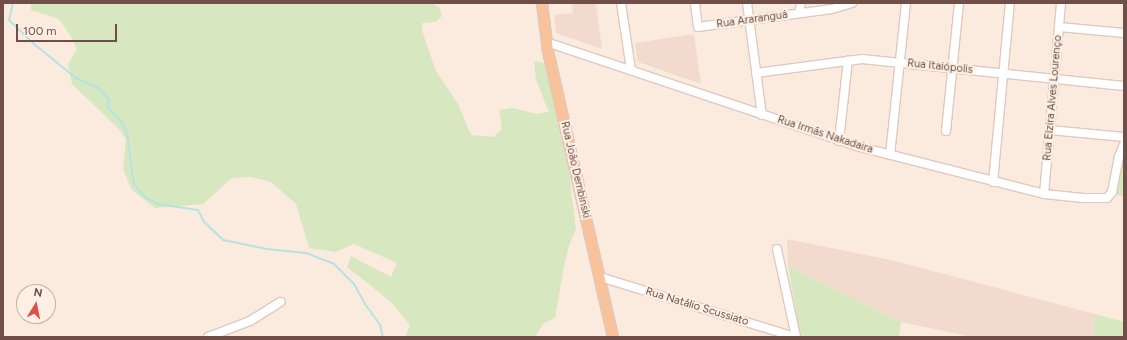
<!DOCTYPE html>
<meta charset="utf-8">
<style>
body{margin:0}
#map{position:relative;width:1127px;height:340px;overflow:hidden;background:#fbebdf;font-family:Figtree,sans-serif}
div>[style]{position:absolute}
.residential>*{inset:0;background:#f2dbce}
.green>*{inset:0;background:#d7e7bf}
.stream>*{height:2px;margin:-1px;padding:0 1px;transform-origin:1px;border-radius:1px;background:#b5e3e1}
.roads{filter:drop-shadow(1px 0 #e0c8bf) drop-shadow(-1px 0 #e0c8bf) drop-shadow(0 1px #e0c8bf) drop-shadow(0 -1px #e0c8bf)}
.minor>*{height:8px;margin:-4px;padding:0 4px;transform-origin:4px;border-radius:4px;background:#fff}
.major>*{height:10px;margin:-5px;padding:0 5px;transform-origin:5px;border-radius:5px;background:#f8c39a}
span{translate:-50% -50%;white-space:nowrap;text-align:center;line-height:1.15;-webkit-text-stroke:4px #fef0e5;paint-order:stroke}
.street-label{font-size:11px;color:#704f48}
.frame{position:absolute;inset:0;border:4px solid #704f48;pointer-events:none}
.north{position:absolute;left:16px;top:284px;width:40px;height:40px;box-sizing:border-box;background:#fef0e5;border:1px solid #c5b0a6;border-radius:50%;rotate:10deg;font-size:11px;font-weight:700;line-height:16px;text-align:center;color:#704f48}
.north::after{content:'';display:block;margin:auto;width:14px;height:18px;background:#e14e48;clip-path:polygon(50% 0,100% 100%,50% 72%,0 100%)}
.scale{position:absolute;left:16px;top:24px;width:101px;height:18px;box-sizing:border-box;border:2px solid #704f48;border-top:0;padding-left:5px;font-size:12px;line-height:14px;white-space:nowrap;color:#704f48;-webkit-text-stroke:3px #fef0e5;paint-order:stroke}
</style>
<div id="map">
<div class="residential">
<div style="clip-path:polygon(572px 3px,596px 3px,602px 49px,556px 33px,554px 15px,573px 13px)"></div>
<div style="clip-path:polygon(694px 34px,701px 84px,638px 62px,635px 43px)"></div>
<div style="clip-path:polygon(787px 239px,895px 261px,1095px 314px,1093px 337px,972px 337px,901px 322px,788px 266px)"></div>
</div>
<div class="green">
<div style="clip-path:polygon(31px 3px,431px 3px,439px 7px,442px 16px,435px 22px,422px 23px,422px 31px,436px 71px,458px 104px,471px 135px,493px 137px,502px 129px,499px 110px,513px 108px,537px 114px,549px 112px,536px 80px,534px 61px,545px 63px,569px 173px,576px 229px,569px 246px,564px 266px,555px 318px,543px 324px,535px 337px,405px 337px,410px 325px,390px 301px,347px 267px,351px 256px,391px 277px,397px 263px,354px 244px,335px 252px,309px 248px,296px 204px,271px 182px,251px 177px,232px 178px,203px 204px,155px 208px,132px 190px,123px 169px,126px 140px,121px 131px,72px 84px,68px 64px,77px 49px,70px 35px,59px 19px,31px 10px)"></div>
<div style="clip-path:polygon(1124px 154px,1124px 196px,1115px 195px)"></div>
<div style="clip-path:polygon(788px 266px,901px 322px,899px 337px,807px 337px,800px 335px)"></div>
<div style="clip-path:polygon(1095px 314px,1124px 322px,1124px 337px,1093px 337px)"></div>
</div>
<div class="stream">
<div style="left:13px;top:3px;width:17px;rotate:103deg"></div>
<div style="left:9px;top:20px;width:35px;rotate:44deg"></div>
<div style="left:34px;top:44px;width:54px;rotate:39deg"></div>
<div style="left:76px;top:78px;width:24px;rotate:24deg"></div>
<div style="left:98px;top:88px;width:16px;rotate:45deg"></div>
<div style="left:109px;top:99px;width:9px;rotate:96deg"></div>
<div style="left:108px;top:108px;width:18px;rotate:45deg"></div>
<div style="left:121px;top:121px;width:13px;rotate:63deg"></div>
<div style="left:127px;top:133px;width:51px;rotate:82.2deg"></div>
<div style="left:134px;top:184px;width:17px;rotate:50deg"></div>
<div style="left:145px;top:197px;width:15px;rotate:28deg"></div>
<div style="left:158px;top:204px;width:40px;rotate:8.5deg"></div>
<div style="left:198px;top:210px;width:13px;rotate:63deg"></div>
<div style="left:204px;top:222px;width:26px;rotate:43deg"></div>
<div style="left:223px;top:240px;width:45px;rotate:11.6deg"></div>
<div style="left:267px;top:249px;width:39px;rotate:6deg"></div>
<div style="left:306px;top:253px;width:30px;rotate:21deg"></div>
<div style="left:334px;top:264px;width:28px;rotate:45deg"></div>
<div style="left:354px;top:284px;width:23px;rotate:61deg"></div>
<div style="left:365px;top:304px;width:26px;rotate:54deg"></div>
<div style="left:380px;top:325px;width:12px;rotate:76deg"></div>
</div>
<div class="roads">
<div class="minor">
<div style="left:621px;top:3px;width:68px;rotate:81.5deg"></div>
<div style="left:695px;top:3px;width:24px;rotate:83deg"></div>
<div style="left:698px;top:27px;width:135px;rotate:-7.7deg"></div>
<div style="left:832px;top:9px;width:21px;rotate:-17deg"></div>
<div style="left:747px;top:3px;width:113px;rotate:82.4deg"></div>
<div style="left:799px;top:13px;width:10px;rotate:-79deg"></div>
<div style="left:1059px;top:27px;width:65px;rotate:5.3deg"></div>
<div style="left:546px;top:42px;width:327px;rotate:18.5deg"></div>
<div style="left:856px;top:146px;width:194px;rotate:14.3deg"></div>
<div style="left:1044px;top:194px;width:39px;rotate:6deg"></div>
<div style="left:1083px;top:198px;width:24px"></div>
<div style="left:1107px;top:198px;width:8px;rotate:-50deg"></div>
<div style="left:1112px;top:192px;width:36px;rotate:-79deg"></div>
<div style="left:1119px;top:157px;width:14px;rotate:-69deg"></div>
<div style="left:756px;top:73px;width:107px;rotate:-7.5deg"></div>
<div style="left:862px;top:59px;width:263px;rotate:5.9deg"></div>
<div style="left:1050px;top:130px;width:74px;rotate:5.4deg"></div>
<div style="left:946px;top:131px;width:129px;rotate:-84.2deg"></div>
<div style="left:839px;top:141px;width:81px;rotate:-83.7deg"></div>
<div style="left:890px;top:155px;width:153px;rotate:-84deg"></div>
<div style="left:993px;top:182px;width:180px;rotate:-84.6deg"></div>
<div style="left:1044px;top:194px;width:192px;rotate:-84.9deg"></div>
<div style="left:777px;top:249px;width:90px;rotate:77.8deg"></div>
<div style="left:600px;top:277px;width:204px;rotate:17.1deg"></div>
<div style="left:208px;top:337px;width:45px;rotate:-20.9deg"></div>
<div style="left:250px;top:321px;width:36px;rotate:-32deg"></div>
</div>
<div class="major">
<div style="left:542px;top:3px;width:48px;rotate:82.9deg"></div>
<div style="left:548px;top:51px;width:293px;rotate:77.2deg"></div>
</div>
</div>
<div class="street-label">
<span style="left:752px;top:20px;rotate:-8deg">Rua Araranguá</span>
<span style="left:940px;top:67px;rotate:6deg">Rua Itaiópolis</span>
<span style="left:1053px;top:98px;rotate:-85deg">Rua Elzira Alves Lourenço</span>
<span style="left:825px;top:135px;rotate:18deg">Rua Irmãs Nakadaira</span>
<span style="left:575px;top:170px;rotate:77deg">Rua João Dembinski</span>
<span style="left:697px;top:307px;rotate:17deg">Rua Natálio Scussiato</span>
</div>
<div class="frame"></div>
<div class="north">N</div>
<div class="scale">100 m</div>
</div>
